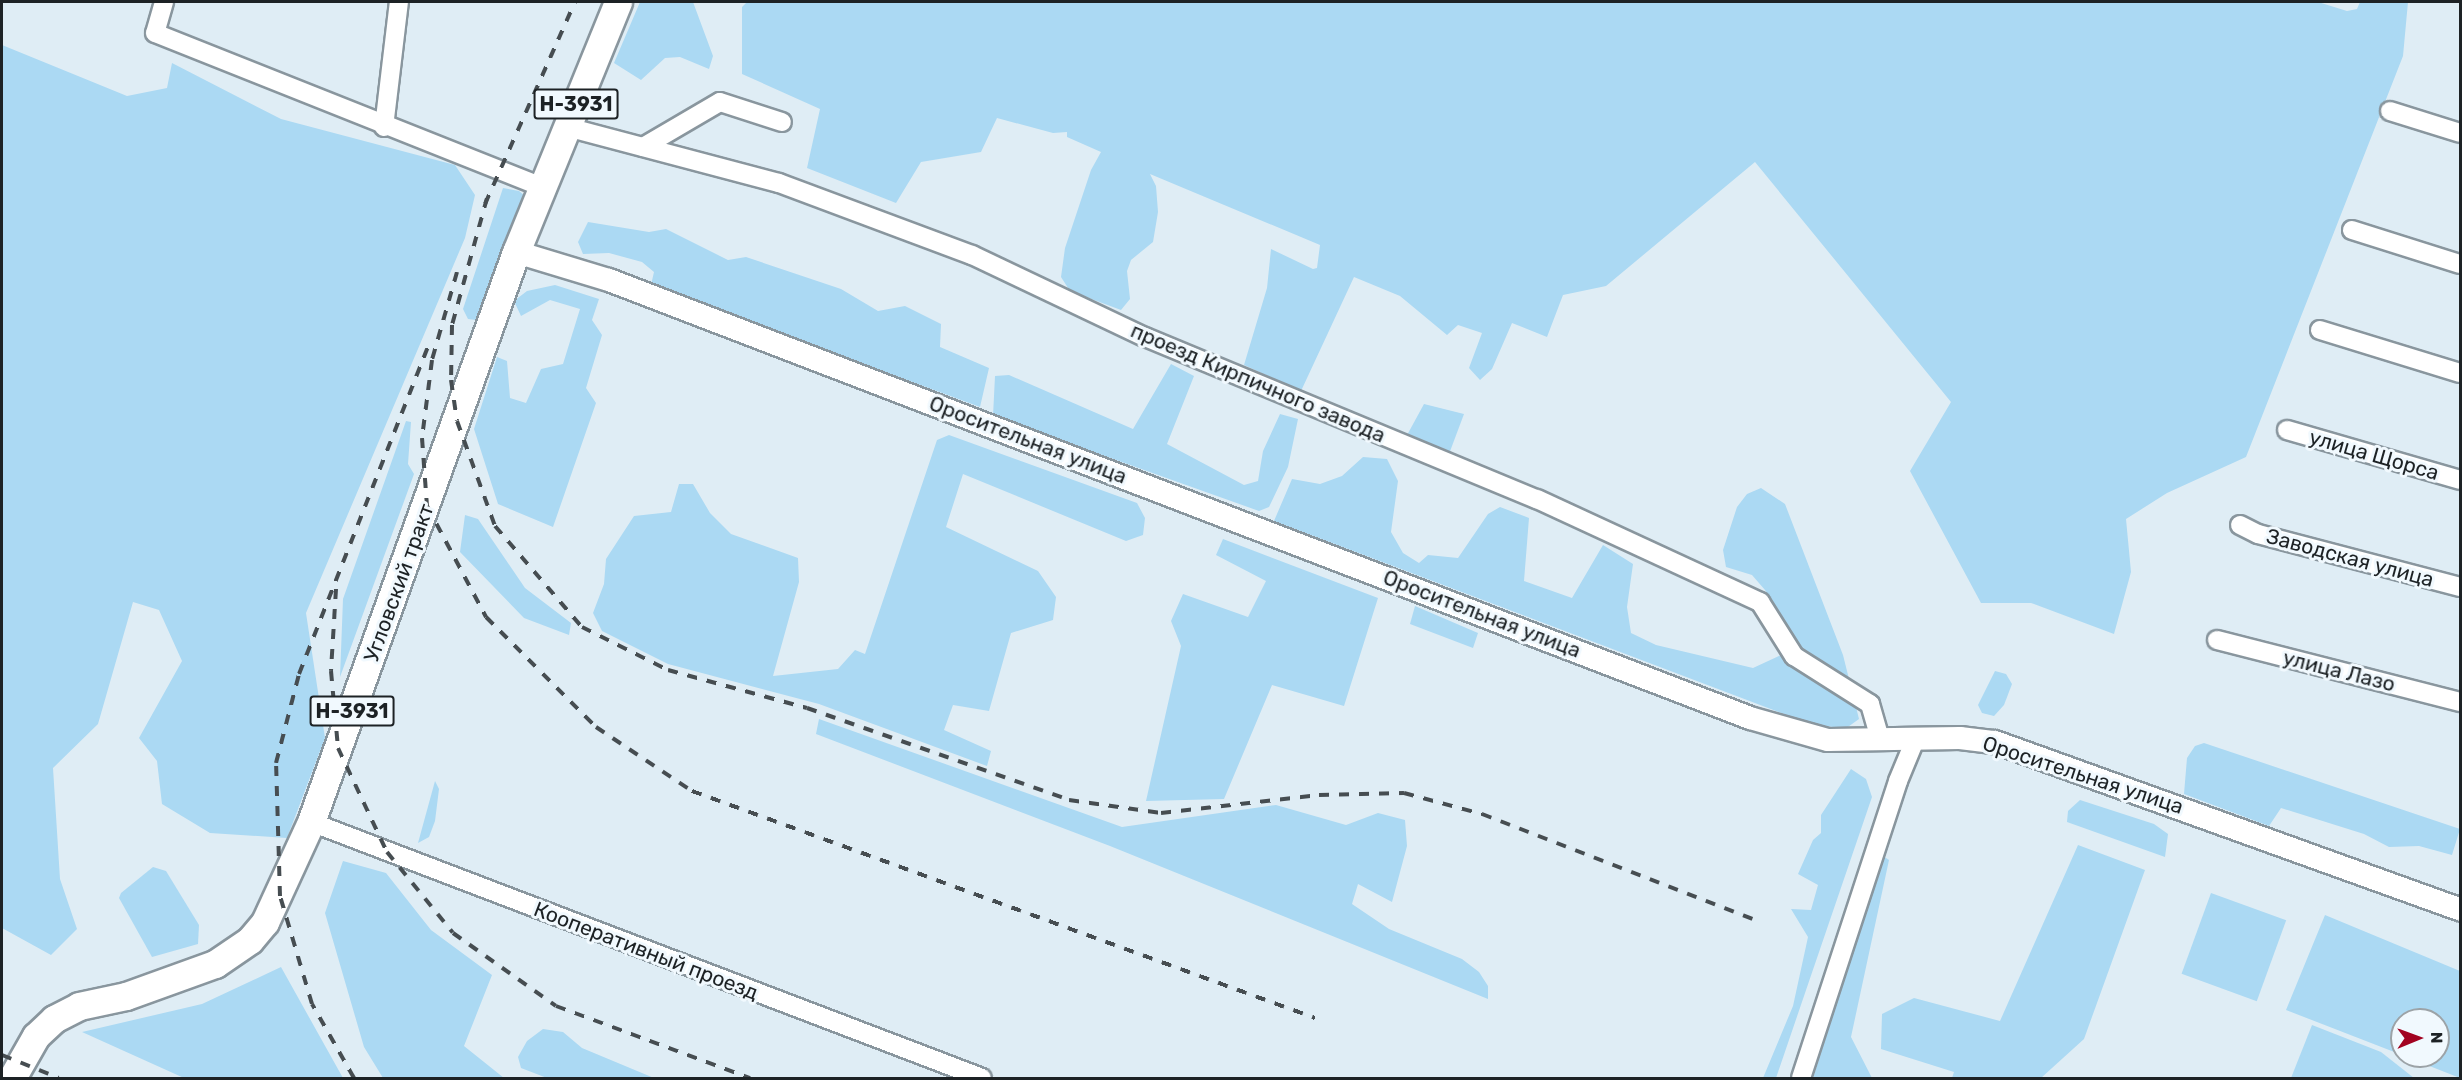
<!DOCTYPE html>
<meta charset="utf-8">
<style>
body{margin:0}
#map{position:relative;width:2462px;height:1080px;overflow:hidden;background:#dfedf5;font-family:Rubik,sans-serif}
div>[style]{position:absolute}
.green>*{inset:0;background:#abd9f3;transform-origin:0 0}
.roads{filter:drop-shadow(2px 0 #89969e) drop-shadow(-2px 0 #89969e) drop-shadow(0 2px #89969e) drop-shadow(0 -2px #89969e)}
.minor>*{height:18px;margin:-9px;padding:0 9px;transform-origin:9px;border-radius:9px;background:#fff}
.major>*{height:22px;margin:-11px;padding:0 11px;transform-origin:11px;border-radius:11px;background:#fff}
.highway>*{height:27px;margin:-13.5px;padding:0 13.5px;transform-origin:13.5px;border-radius:13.5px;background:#fff}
.rail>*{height:4px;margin-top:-2px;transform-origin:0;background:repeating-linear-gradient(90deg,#464d51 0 10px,transparent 0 20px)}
span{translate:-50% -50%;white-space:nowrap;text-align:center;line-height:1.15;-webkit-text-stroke:6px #f1f9fe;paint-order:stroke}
.shield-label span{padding:2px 4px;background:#f1f9fe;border:2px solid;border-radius:4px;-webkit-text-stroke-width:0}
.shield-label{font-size:20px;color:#1d2225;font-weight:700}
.street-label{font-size:21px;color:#1d2225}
.frame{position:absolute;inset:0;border:3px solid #1d2225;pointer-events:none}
.north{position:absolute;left:2390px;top:1008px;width:60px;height:60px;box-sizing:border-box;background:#f1f9fe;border:2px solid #9ca3a7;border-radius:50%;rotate:89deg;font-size:16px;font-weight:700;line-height:24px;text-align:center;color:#1d2225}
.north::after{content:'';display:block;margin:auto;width:21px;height:27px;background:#a20321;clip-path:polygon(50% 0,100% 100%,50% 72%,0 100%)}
</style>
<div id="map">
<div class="green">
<div style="clip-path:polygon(640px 2px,693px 2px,713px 56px,709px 69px,680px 57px,665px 58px,641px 80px,614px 63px)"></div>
<div style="clip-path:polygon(747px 2px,2318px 2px,2347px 11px,2357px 9px,2360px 2px,2408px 2px,2403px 56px,2246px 457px,2167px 493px,2126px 519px,2131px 572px,2114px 634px,2031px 603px,1981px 603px,1910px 471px,1951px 402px,1755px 162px,1606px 286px,1563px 295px,1547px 337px,1512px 323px,1492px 369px,1480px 380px,1469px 368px,1482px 333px,1458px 325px,1447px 335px,1400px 296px,1354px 277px,1301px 391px,1244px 365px,1267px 288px,1271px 249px,1313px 269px,1317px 268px,1320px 245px,1150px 174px,1156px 186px,1158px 212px,1153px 242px,1131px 260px,1127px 271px,1130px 299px,1121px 310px,1070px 291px,1061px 277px,1065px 248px,1091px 170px,1101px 152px,1067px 137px,1067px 132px,1053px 133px,997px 118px,981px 152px,921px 162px,896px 203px,807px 168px,820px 109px,742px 74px,742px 7px)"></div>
<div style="clip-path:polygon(2px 45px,127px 96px,167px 88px,172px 63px,281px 119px,455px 165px,475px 195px,465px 238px,306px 613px,325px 738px,287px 838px,210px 833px,162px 804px,157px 761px,139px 738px,182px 661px,159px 610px,133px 602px,98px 724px,53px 768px,60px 879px,77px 929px,51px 955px,2px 928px)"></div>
<div style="clip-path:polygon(503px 188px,519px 191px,532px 202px,493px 277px,476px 320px,468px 319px,463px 309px)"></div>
<div style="clip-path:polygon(588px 222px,649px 232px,666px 229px,728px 260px,746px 257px,841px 289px,878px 311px,905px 306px,941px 324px,940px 347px,989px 368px,980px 407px,651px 285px,654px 272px,642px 262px,609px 253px,583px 254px,578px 242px)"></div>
<div style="clip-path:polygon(555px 285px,599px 299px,592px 320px,602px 335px,586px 388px,596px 403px,553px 527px,498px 504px,474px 429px,497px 357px,507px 361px,510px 398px,526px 403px,541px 369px,563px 364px,580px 309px,550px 300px,521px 316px,514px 301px,527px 291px)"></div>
<div style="clip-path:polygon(1171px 364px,1194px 376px,1167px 444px,1244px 485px,1258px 481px,1263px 451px,1280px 414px,1298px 419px,1288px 467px,1269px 507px,1259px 511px,993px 416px,995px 376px,1009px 375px,1133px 429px)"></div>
<div style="clip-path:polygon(1424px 404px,1464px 414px,1449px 454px,1406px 437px)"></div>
<div style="clip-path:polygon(406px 421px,411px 422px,408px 464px,414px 474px,340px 677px,343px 599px)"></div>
<div style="clip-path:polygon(949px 435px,1137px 503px,1145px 518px,1143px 535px,1126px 541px,963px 474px,946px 527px,1038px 571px,1056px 597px,1053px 620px,1011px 633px,989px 711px,953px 705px,944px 730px,991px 751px,987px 766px,819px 704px,668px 664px,602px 631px,593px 613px,604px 584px,606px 559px,634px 516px,671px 512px,679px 484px,693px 484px,710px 513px,731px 534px,798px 558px,799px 582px,773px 676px,838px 669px,855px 650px,865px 654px,937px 440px)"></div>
<div style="clip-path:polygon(1363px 457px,1387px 459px,1398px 481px,1391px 532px,1403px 553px,1419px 563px,1428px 555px,1458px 558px,1488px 514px,1500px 507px,1529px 518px,1524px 581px,1572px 598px,1603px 545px,1633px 564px,1627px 607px,1631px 633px,1656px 645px,1753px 668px,1781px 655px,1784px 629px,1777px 608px,1765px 590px,1752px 575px,1726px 567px,1723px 550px,1737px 507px,1747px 494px,1761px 488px,1785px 504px,1843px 655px,1859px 719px,1845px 729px,1808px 723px,1274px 521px,1292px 479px,1320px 484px,1342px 476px)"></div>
<div style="clip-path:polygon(465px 515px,478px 519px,525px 588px,571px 623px,569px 635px,524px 618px,460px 552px)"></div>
<div style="clip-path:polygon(1223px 539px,1378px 598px,1344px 706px,1272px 685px,1224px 799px,1146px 801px,1181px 646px,1171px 621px,1183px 594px,1248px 617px,1266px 581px,1216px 555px)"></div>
<div style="clip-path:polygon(1415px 606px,1478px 633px,1473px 648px,1410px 624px)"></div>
<div style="clip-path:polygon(1995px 671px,2006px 674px,2012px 684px,2004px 705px,1994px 716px,1982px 713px,1978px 705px)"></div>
<div style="clip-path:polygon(819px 719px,1122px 827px,1276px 805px,1346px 825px,1378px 813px,1405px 820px,1407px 846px,1392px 902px,1358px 884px,1352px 904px,1389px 929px,1462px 959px,1479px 972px,1488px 986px,1488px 999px,1110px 846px,816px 734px)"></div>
<div style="clip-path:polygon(2204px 743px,2460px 829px,2452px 855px,2419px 846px,2389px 847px,2364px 834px,2281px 808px,2269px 826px,2184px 794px,2187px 758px,2195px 746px)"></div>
<div style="clip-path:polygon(1851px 769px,1866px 779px,1872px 797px,1776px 1078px,1763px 1078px,1793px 1006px,1808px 937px,1791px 909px,1811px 910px,1818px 885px,1798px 874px,1813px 840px,1821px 833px,1821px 815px)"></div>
<div style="clip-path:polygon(435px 781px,439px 789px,435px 821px,429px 837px,418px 843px)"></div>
<div style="clip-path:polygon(2080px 800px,2154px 824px,2168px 834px,2165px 857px,2067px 822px,2068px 811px)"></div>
<div style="clip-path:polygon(2078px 845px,2145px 870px,2084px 1039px,2041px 1078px,1952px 1078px,1954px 1072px,1881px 1049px,1882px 1014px,1914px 998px,2000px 1021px)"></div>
<div style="clip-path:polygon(1883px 856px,1889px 860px,1851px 1037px,1872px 1078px,1813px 1078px)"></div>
<div style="clip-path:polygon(343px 861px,386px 873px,431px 930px,492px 975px,464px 1046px,504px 1078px,383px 1078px,364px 1047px,325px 913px)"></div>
<div style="clip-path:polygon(153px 867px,166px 871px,199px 925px,198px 944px,152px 957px,119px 898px,121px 893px)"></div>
<div style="left:2211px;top:893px;width:80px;height:86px;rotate:20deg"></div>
<div style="clip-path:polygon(2325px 915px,2460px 971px,2460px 1078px,2404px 1056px,2438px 1056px,2438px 1020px,2402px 1020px,2402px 1055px,2286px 1010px)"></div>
<div style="clip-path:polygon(281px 967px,343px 1078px,184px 1078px,82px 1032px,202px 1004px)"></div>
<div style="clip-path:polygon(2312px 1025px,2381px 1052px,2414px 1078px,2291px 1078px)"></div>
<div style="clip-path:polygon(543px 1029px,563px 1032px,582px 1048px,654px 1078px,547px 1078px,521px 1068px,518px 1057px,527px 1041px)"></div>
</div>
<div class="roads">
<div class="minor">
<div style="left:164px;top:2px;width:32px;rotate:106deg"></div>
<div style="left:155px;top:33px;width:417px;rotate:21.7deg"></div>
<div style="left:2390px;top:111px;width:73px;rotate:17.4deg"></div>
<div style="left:384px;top:127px;width:126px;rotate:-83.2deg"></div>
<div style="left:567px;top:127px;width:219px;rotate:14.8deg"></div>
<div style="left:779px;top:183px;width:206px;rotate:20.5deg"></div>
<div style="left:972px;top:255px;width:191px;rotate:25.4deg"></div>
<div style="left:1145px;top:337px;width:424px;rotate:22.5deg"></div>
<div style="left:1537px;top:499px;width:246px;rotate:24.8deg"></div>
<div style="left:1760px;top:602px;width:64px;rotate:57.8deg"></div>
<div style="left:1794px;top:656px;width:90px;rotate:32.3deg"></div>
<div style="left:1870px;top:704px;width:37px;rotate:74deg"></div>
<div style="left:643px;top:147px;width:89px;rotate:-30.3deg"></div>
<div style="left:720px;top:102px;width:65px;rotate:17.9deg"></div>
<div style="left:2352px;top:230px;width:113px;rotate:17.5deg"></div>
<div style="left:2320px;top:330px;width:146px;rotate:17.1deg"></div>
<div style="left:2287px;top:430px;width:180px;rotate:16.1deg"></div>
<div style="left:2240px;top:525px;width:20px;rotate:27deg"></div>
<div style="left:2258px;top:534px;width:209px;rotate:14.7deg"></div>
<div style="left:2217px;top:640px;width:251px;rotate:14.3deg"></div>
<div style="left:311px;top:822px;width:718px;rotate:20.88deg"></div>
<div style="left:1801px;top:1078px;width:312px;rotate:-71.9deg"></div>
<div style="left:1898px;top:781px;width:44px;rotate:-67.5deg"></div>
</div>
<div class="major">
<div style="left:516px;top:252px;width:97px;rotate:16.8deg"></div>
<div style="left:609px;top:280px;width:1222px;rotate:21deg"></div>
<div style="left:1750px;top:718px;width:81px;rotate:15.8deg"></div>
<div style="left:1828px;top:740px;width:132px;rotate:-0.9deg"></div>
<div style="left:1960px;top:738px;width:35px;rotate:7deg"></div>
<div style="left:1995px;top:742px;width:494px;rotate:19.8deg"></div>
</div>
<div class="highway">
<div style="left:12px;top:1078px;width:48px;rotate:-60.3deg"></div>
<div style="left:36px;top:1036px;width:25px;rotate:-43deg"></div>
<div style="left:54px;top:1019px;width:28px;rotate:-27deg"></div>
<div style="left:79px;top:1006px;width:48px;rotate:-12deg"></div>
<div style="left:126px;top:996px;width:95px;rotate:-19.8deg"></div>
<div style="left:215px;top:964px;width:42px;rotate:-34.4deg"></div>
<div style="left:250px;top:940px;width:23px;rotate:-50deg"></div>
<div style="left:265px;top:922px;width:110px;rotate:-65.3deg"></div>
<div style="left:311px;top:822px;width:606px;rotate:-70.22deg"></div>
<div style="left:516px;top:252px;width:270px;rotate:-67.8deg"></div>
</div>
</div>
<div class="rail">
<div style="left:487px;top:198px;width:132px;rotate:105.4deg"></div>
<div style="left:452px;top:325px;width:55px;rotate:91deg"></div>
<div style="left:451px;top:380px;width:41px;rotate:81.7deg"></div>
<div style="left:457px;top:421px;width:112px;rotate:70.1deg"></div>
<div style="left:495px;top:526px;width:133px;rotate:49.3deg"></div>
<div style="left:582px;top:627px;width:96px;rotate:26.6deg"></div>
<div style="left:668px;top:670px;width:144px;rotate:15.3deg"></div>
<div style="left:807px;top:708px;width:278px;rotate:19.3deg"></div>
<div style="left:1069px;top:800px;width:93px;rotate:8deg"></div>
<div style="left:1161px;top:813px;width:159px;rotate:-6.5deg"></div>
<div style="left:1319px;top:795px;width:85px;rotate:-1.3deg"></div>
<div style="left:1404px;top:793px;width:81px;rotate:15.1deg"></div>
<div style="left:1482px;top:814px;width:299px;rotate:21.2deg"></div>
<div style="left:485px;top:204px;width:221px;rotate:-66deg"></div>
<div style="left:457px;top:272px;width:91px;rotate:105.9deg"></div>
<div style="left:432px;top:360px;width:79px;rotate:97.3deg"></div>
<div style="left:422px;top:438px;width:68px;rotate:85.8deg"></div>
<div style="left:427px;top:506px;width:126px;rotate:62deg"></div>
<div style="left:486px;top:617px;width:156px;rotate:45deg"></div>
<div style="left:596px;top:727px;width:115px;rotate:33.7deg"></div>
<div style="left:692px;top:791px;width:663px;rotate:20.02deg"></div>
<div style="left:336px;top:589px;width:82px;rotate:93.5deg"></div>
<div style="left:331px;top:671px;width:77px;rotate:84.8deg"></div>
<div style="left:338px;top:748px;width:115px;rotate:64.8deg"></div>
<div style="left:387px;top:852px;width:104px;rotate:50.8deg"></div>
<div style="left:453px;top:933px;width:126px;rotate:35.3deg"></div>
<div style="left:556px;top:1006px;width:207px;rotate:20.4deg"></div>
<div style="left:2px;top:1055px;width:61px;rotate:22deg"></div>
<div style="left:354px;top:1078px;width:85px;rotate:-119.6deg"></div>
<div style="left:312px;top:1004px;width:113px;rotate:-106.5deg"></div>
<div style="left:280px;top:896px;width:133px;rotate:-91.7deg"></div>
<div style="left:276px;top:763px;width:92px;rotate:-75.5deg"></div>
<div style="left:299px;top:674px;width:358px;rotate:-68.5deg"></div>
</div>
<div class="shield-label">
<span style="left:576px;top:104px">Н-3931</span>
<span style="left:352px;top:711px">Н-3931</span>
</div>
<div class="street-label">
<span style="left:1258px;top:383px;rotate:23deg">проезд Кирпичного завода</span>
<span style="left:1028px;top:440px;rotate:21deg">Оросительная улица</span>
<span style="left:2374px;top:455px;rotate:16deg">улица Щорса</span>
<span style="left:2350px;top:558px;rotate:15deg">Заводская улица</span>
<span style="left:399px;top:583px;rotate:-70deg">Угловский тракт</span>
<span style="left:1482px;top:614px;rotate:21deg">Оросительная улица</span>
<span style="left:2339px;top:671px;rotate:14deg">улица Лазо</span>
<span style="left:2083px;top:775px;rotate:18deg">Оросительная улица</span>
<span style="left:646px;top:951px;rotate:21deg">Кооперативный проезд</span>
</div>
<div class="frame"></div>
<div class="north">N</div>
</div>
